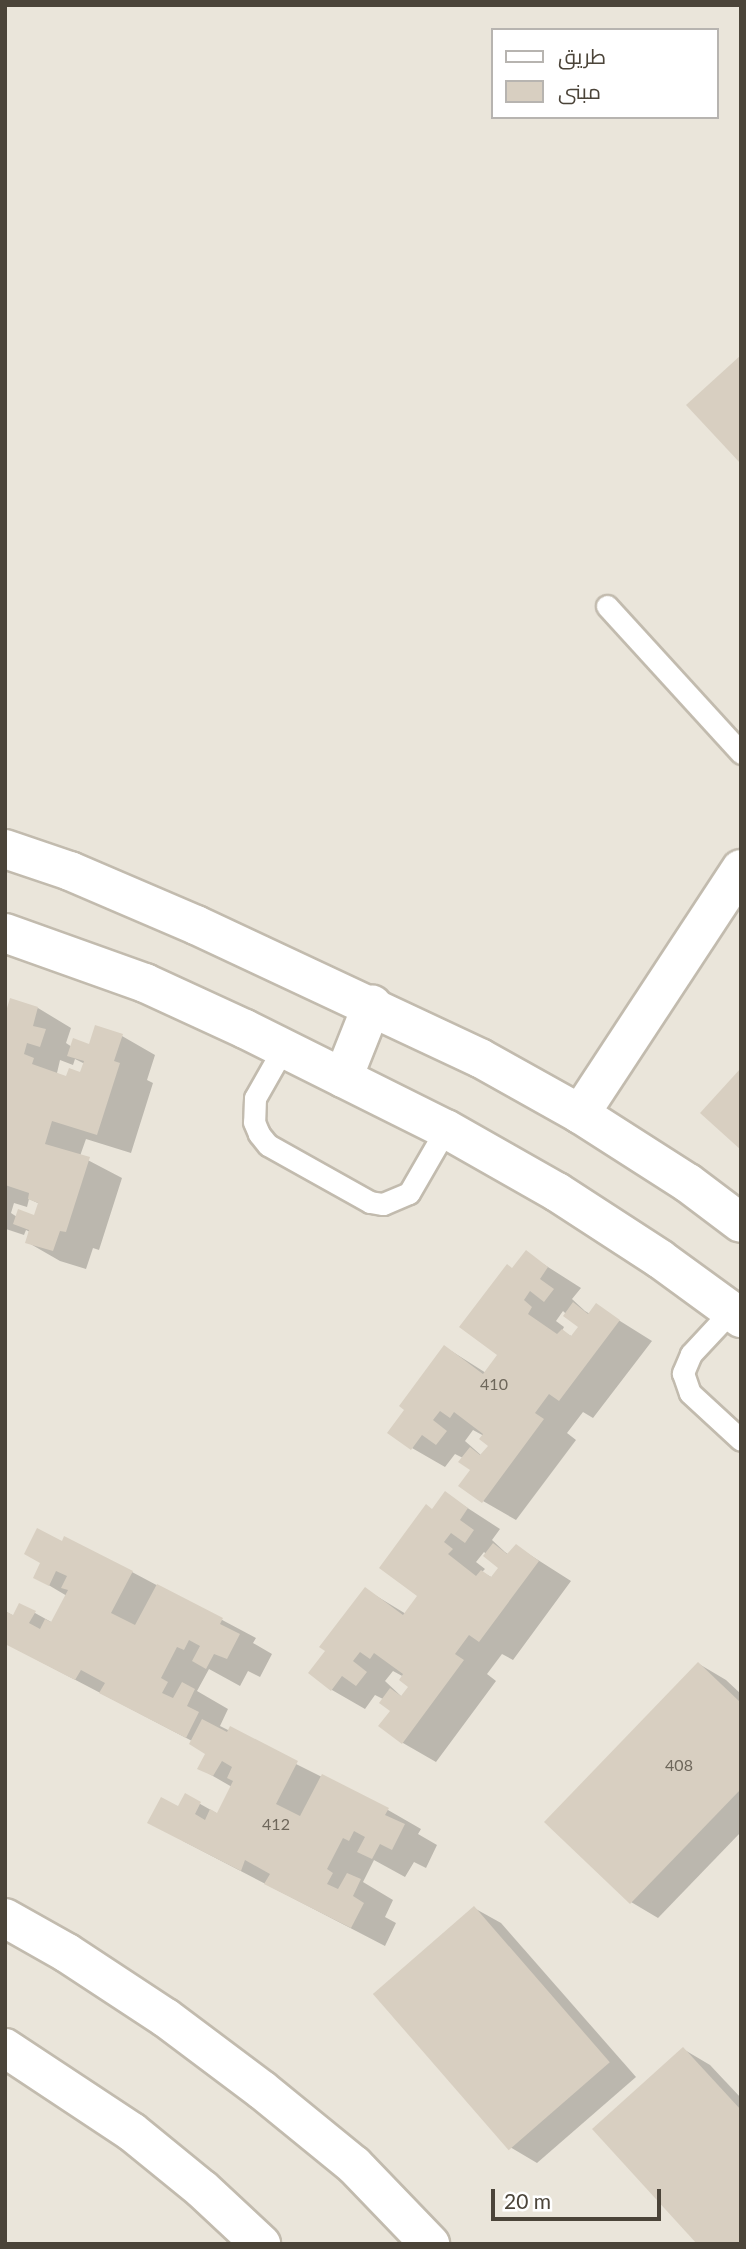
<!DOCTYPE html>
<meta charset="utf-8">
<style>
body{margin:0}
#map{position:relative;width:746px;height:2249px;overflow:hidden;background:#f6f3ec;font-family:Lato,Cairo,sans-serif}
div>[style]{position:absolute}
.residential>*{inset:0;background:#eae5da}
.shadow>*{inset:0;background:#0003}
.building>*{inset:0;background:#d8cfc1;transform-origin:0 0}
.roads{filter:drop-shadow(2px 0 #c2bbae) drop-shadow(-2px 0 #c2bbae) drop-shadow(0 2px #c2bbae) drop-shadow(0 -2px #c2bbae)}
.service>*{height:21px;margin:-10.5px;padding:0 10.5px;transform-origin:10.5px;border-radius:10.5px;background:#fff}
.minor>*{height:38px;margin:-19px;padding:0 19px;transform-origin:19px;border-radius:19px;background:#fff}
span{translate:-50% -50%;white-space:nowrap;text-align:center;line-height:1.15;-webkit-text-stroke:5px #fff;paint-order:stroke}
.number-label{font-size:16px;color:#6e675b}
.number-label span{-webkit-text-stroke-width:0}
.frame{position:absolute;inset:0;border:7px solid #4b4439;pointer-events:none}
.legend{position:absolute;left:491px;top:28px;width:228px;height:91px;box-sizing:border-box;background:#fff;border:2px solid #b7b4b0;margin:0;padding:9px 12px;list-style:none;font-size:21px;color:#4b4439}
.legend li{display:flex;align-items:center;gap:14px;height:35px}
.legend b{width:35px;border:2px solid #b7b4b0}
.scale{position:absolute;left:491px;top:2189px;width:170px;height:32px;box-sizing:border-box;border:4px solid #4b4439;border-top:0;padding-left:9px;font-size:21px;line-height:24px;white-space:nowrap;color:#4b4439;-webkit-text-stroke:5px #fff;paint-order:stroke}
</style>
<div id="map">
<div class="residential">
<div style="clip-path:polygon(evenodd,5px 5px,741px 5px,741px 2244px,5px 2244px,5px 5px,492px 30px,716px 30px,716px 117px,492px 117px,492px 30px)"></div>
</div>
<div class="shadow">
<div style="clip-path:polygon(evenodd,38px 1008px,71px 1028px,66px 1043px,72px 1047px,90px 1046px,122px 1036px,155px 1055px,147px 1080px,153px 1083px,131px 1153px,86px 1139px,80px 1156px,122px 1178px,99px 1250px,93px 1248px,86px 1269px,60px 1261px,27px 1242px,30px 1232px,26px 1230px,24px 1235px,6px 1229px,5px 1232px,5px 1021px,38px 1008px,75px 1059px,85px 1064px,81px 1074px,63px 1077px,57px 1073px,60px 1060px,73px 1065px,75px 1059px,38px 1008px,29px 1199px,40px 1204px,35px 1217px,17px 1217px,11px 1213px,14px 1203px,27px 1207px,29px 1199px)"></div>
<div style="clip-path:polygon(evenodd,526px 1253px,581px 1288px,572px 1299px,585px 1311px,590px 1314px,596px 1306px,652px 1341px,593px 1418px,583px 1412px,567px 1433px,576px 1440px,516px 1520px,483px 1501px,472px 1470px,463px 1458px,455px 1454px,445px 1467px,412px 1448px,445px 1347px,486px 1373px,499px 1355px,514px 1270px,526px 1253px,563px 1311px,580px 1327px,573px 1337px,562px 1331px,564px 1327px,556px 1321px,563px 1311px,526px 1253px,473px 1430px,484px 1436px,490px 1446px,482px 1456px,465px 1441px,473px 1430px)"></div>
<div style="clip-path:polygon(evenodd,446px 1494px,500px 1529px,492px 1540px,505px 1552px,509px 1555px,516px 1546px,571px 1581px,513px 1660px,502px 1654px,487px 1674px,496px 1681px,436px 1762px,403px 1743px,392px 1711px,383px 1699px,375px 1695px,365px 1709px,332px 1690px,327px 1650px,365px 1589px,406px 1614px,420px 1596px,433px 1510px,446px 1494px,484px 1552px,501px 1567px,493px 1578px,482px 1572px,485px 1569px,476px 1562px,484px 1552px,446px 1494px,393px 1671px,404px 1677px,410px 1686px,402px 1697px,385px 1681px,393px 1671px)"></div>
<div style="clip-path:polygon(42px 1562px,132px 1572px,256px 1638px,253px 1643px,272px 1654px,260px 1677px,248px 1671px,240px 1686px,209px 1669px,197px 1691px,228px 1709px,220px 1726px,388px 1810px,421px 1829px,418px 1834px,437px 1845px,426px 1868px,414px 1862px,405px 1877px,374px 1860px,363px 1882px,393px 1900px,385px 1917px,396px 1923px,385px 1946px,183px 1841px,179px 1808px,186px 1796px,218px 1814px,232px 1787px,199px 1768px,208px 1753px,192px 1741px,5px 1643px,5px 1611px,14px 1616px,35px 1613px,53px 1623px,67px 1596px,35px 1577px)"></div>
<div style="clip-path:polygon(699px 1664px,726px 1680px,741px 1694px,741px 1832px,658px 1918px,631px 1902px)"></div>
<div style="clip-path:polygon(474px 1908px,501px 1923px,636px 2077px,537px 2163px,510px 2147px,376px 1994px)"></div>
<div style="clip-path:polygon(683px 2049px,710px 2065px,741px 2098px,741px 2244px)"></div>
</div>
<div class="building">
<div style="clip-path:polygon(741px 355px,741px 464px,686px 405px)"></div>
<div style="clip-path:polygon(10px 998px,38px 1007px,33px 1026px,46px 1029px,40px 1047px,27px 1043px,24px 1054px,34px 1058px,32px 1064px,66px 1076px,69px 1068px,80px 1072px,84px 1061px,67px 1056px,73px 1038px,89px 1044px,95px 1025px,123px 1034px,114px 1061px,120px 1063px,97px 1135px,52px 1121px,45px 1144px,90px 1157px,66px 1232px,60px 1231px,53px 1251px,25px 1243px,29px 1230px,13px 1224px,18px 1209px,34px 1215px,38px 1203px,28px 1199px,29px 1193px,5px 1185px,5px 1015px)"></div>
<div style="clip-path:polygon(741px 1068px,741px 1150px,700px 1113px)"></div>
<div style="clip-path:polygon(526px 1250px,548px 1267px,540px 1279px,554px 1289px,544px 1302px,530px 1291px,524px 1300px,532px 1307px,528px 1314px,557px 1334px,562px 1329px,571px 1336px,578px 1327px,563px 1316px,573px 1302px,588px 1314px,596px 1303px,620px 1320px,559px 1401px,549px 1394px,535px 1413px,544px 1419px,482px 1503px,458px 1486px,470px 1470px,458px 1462px,470px 1447px,480px 1455px,488px 1446px,479px 1439px,483px 1434px,454px 1412px,450px 1418px,440px 1411px,433px 1420px,447px 1431px,436px 1445px,422px 1435px,411px 1450px,387px 1433px,404px 1410px,399px 1406px,444px 1345px,483px 1374px,497px 1355px,459px 1327px,507px 1264px,512px 1268px)"></div>
<div style="clip-path:polygon(445px 1491px,468px 1508px,460px 1520px,474px 1530px,465px 1543px,451px 1533px,444px 1542px,453px 1549px,448px 1554px,476px 1576px,481px 1570px,491px 1577px,498px 1568px,483px 1556px,493px 1543px,507px 1554px,516px 1544px,539px 1561px,479px 1642px,469px 1635px,455px 1654px,464px 1660px,402px 1744px,378px 1726px,390px 1711px,379px 1703px,390px 1688px,401px 1696px,408px 1687px,399px 1680px,403px 1674px,374px 1653px,370px 1659px,360px 1652px,353px 1661px,367px 1672px,356px 1686px,342px 1676px,331px 1691px,308px 1673px,325px 1651px,319px 1647px,365px 1587px,403px 1615px,417px 1596px,379px 1568px,426px 1504px,432px 1509px)"></div>
<div style="clip-path:polygon(37px 1528px,62px 1541px,64px 1536px,133px 1571px,111px 1613px,135px 1625px,157px 1584px,223px 1618px,220px 1624px,240px 1634px,227px 1659px,214px 1654px,206px 1669px,192px 1661px,200px 1646px,189px 1640px,184px 1650px,177px 1647px,161px 1678px,168px 1682px,162px 1693px,173px 1698px,182px 1682px,195px 1689px,187px 1706px,199px 1712px,186px 1738px,99px 1693px,105px 1683px,81px 1670px,75px 1680px,5px 1644px,5px 1611px,13px 1615px,19px 1603px,36px 1611px,29px 1623px,40px 1629px,45px 1619px,51px 1622px,68px 1590px,61px 1588px,67px 1576px,56px 1571px,49px 1586px,33px 1578px,40px 1563px,24px 1554px)"></div>
<div style="clip-path:polygon(698px 1662px,741px 1703px,741px 1789px,630px 1904px,544px 1822px)"></div>
<div style="clip-path:polygon(202px 1719px,227px 1732px,230px 1726px,298px 1761px,276px 1804px,300px 1816px,322px 1774px,389px 1808px,385px 1815px,405px 1824px,392px 1850px,380px 1844px,372px 1859px,357px 1852px,365px 1837px,354px 1831px,349px 1841px,343px 1838px,327px 1869px,333px 1873px,327px 1884px,338px 1889px,347px 1873px,361px 1879px,353px 1896px,364px 1903px,351px 1928px,264px 1884px,270px 1874px,245px 1860px,241px 1871px,147px 1823px,161px 1797px,178px 1806px,185px 1793px,201px 1802px,195px 1814px,205px 1820px,210px 1809px,217px 1813px,233px 1781px,227px 1778px,232px 1767px,222px 1761px,213px 1776px,197px 1769px,205px 1754px,189px 1744px)"></div>
<div style="left:474px;top:1906px;width:207px;height:134px;rotate:49deg"></div>
<div style="clip-path:polygon(683px 2047px,741px 2110px,741px 2244px,697px 2244px,592px 2129px)"></div>
</div>
<div class="roads">
<div class="service">
<div style="left:607px;top:606px;width:199px;rotate:47.6deg"></div>
<div style="left:284px;top:1047px;width:59px;rotate:119.6deg"></div>
<div style="left:255px;top:1098px;width:24px;rotate:92deg"></div>
<div style="left:254px;top:1122px;width:13px;rotate:67deg"></div>
<div style="left:259px;top:1134px;width:14px;rotate:51deg"></div>
<div style="left:268px;top:1145px;width:117px;rotate:29.2deg"></div>
<div style="left:370px;top:1202px;width:13px;rotate:9deg"></div>
<div style="left:383px;top:1204px;width:28px;rotate:-23deg"></div>
<div style="left:409px;top:1193px;width:74px;rotate:-60deg"></div>
<div style="left:731px;top:1311px;width:59px;rotate:132.9deg"></div>
<div style="left:691px;top:1354px;width:21px;rotate:113deg"></div>
<div style="left:683px;top:1373px;width:21px;rotate:71deg"></div>
<div style="left:690px;top:1393px;width:69px;rotate:42.7deg"></div>
</div>
<div class="minor">
<div style="left:5px;top:849px;width:69px;rotate:18.7deg"></div>
<div style="left:70px;top:871px;width:137px;rotate:23.2deg"></div>
<div style="left:196px;top:925px;width:314px;rotate:25.1deg"></div>
<div style="left:480px;top:1058px;width:115px;rotate:29.2deg"></div>
<div style="left:580px;top:1114px;width:128px;rotate:32.6deg"></div>
<div style="left:688px;top:1183px;width:66px;rotate:37deg"></div>
<div style="left:5px;top:933px;width:149px;rotate:19.7deg"></div>
<div style="left:145px;top:983px;width:110px;rotate:24.7deg"></div>
<div style="left:245px;top:1029px;width:225px;rotate:26.5deg"></div>
<div style="left:446px;top:1129px;width:128px;rotate:29.6deg"></div>
<div style="left:557px;top:1192px;width:123px;rotate:33deg"></div>
<div style="left:660px;top:1259px;width:100px;rotate:36.1deg"></div>
<div style="left:343px;top:1078px;width:79px;rotate:-68.3deg"></div>
<div style="left:580px;top:1114px;width:293px;rotate:-56.7deg"></div>
<div style="left:5px;top:1918px;width:71px;rotate:29.4deg"></div>
<div style="left:67px;top:1953px;width:118px;rotate:33.3deg"></div>
<div style="left:166px;top:2018px;width:120px;rotate:36.9deg"></div>
<div style="left:262px;top:2090px;width:119px;rotate:39.2deg"></div>
<div style="left:354px;top:2165px;width:110px;rotate:46.1deg"></div>
<div style="left:5px;top:2048px;width:152px;rotate:33.5deg"></div>
<div style="left:132px;top:2132px;width:90px;rotate:39.2deg"></div>
<div style="left:202px;top:2189px;width:81px;rotate:43deg"></div>
</div>
</div>
<div class="number-label">
<span style="left:494px;top:1384px">410</span>
<span style="left:679px;top:1765px">408</span>
<span style="left:276px;top:1824px">412</span>
</div>
<div class="frame"></div>
<ul class="legend">
<li><b style="height:9px;background:#fff"></b>طريق</li>
<li><b style="height:19px;background:#d8cfc1"></b>مبنى</li>
</ul>
<div class="scale">20 m</div>
</div>
